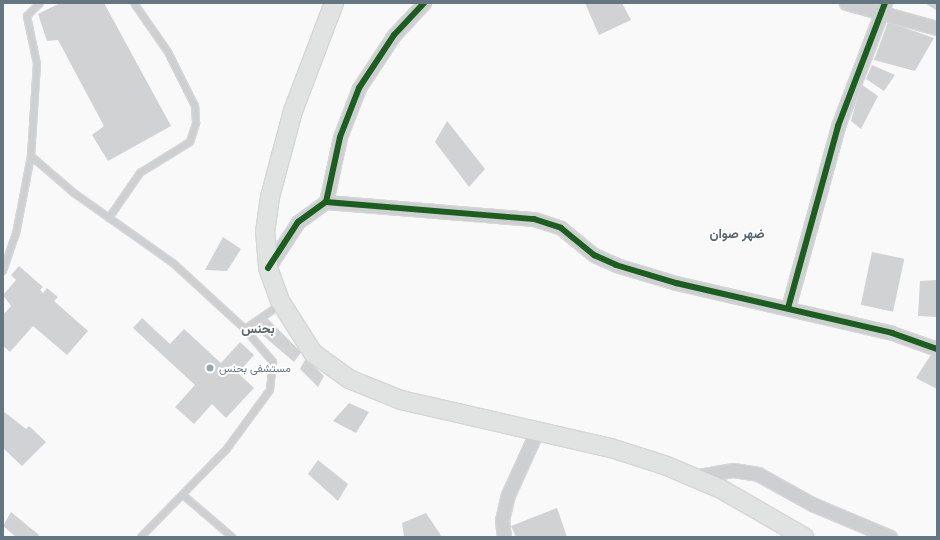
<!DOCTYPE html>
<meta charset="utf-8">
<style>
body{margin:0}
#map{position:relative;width:940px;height:540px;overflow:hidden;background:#f9f9f9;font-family:"PT Sans",Vazirmatn,sans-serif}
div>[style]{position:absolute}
.building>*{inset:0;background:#d0d2d3;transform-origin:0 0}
.roads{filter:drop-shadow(1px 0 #d5d6d7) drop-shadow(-1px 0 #d5d6d7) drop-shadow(0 1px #d5d6d7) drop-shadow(0 -1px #d5d6d7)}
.lane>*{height:6px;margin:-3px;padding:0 3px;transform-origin:3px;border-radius:3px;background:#cecfd0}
.street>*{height:13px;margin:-6.5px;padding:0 6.5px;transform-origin:6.5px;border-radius:6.5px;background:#cecfd0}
.secondary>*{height:18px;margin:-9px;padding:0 9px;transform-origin:9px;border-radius:9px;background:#e1e2e2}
.cycleway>*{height:6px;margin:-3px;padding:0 3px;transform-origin:3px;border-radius:3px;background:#1b5e20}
.dots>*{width:11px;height:11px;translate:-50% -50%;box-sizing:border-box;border:2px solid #fff;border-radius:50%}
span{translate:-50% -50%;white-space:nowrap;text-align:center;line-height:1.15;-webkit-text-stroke:4px #fff;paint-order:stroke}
.poi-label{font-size:11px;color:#657683}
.left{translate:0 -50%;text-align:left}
.quarter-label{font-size:13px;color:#57646e;font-weight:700}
.frame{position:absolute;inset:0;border:4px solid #657683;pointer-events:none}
</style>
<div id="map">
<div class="building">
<div style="clip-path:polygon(60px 3px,104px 3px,171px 126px,108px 161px,92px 135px,104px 126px,58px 40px,47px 41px,38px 14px)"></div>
<div style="clip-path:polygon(585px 3px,622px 3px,631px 20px,599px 35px)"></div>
<div style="clip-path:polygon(925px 3px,937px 3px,937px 11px)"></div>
<div style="clip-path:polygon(888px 22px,934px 38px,915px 71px,874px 60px)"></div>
<div style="clip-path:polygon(872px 65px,895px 75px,884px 91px,866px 79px)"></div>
<div style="clip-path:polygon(861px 84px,878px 96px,861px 129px,851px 121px)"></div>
<div style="clip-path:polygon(447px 121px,485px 169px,469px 187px,435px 142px)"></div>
<div style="clip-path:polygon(223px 237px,241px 249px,227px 271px,205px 270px)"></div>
<div style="left:872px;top:252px;width:33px;height:54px;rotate:12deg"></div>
<div style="clip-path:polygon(19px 266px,43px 287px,40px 290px,43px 293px,47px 288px,58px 297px,54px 301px,88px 331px,67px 355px,33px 326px,10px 352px,3px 346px,3px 315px,11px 306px,3px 295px,16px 280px,11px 275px)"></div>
<div style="clip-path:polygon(937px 280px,937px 317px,918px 316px,920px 281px)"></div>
<div style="clip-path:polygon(264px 315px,301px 352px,294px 362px,259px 332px)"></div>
<div style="clip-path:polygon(142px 318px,170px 344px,184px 329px,221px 363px,240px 342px,254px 355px,238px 373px,254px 388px,226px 418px,212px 404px,194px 424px,175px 407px,195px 385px,133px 328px)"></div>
<div style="clip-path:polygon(932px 353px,937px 354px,937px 389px,916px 378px)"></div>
<div style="clip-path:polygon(306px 358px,324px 376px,318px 387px,300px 369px)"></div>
<div style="clip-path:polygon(349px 403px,369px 412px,356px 433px,333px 421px)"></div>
<div style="clip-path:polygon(3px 411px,26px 429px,29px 426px,46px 442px,22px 466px,3px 448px)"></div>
<div style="clip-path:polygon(318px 460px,348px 484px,338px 501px,308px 474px)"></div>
<div style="clip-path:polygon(557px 508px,567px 537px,516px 537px,511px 526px)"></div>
<div style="clip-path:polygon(11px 512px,39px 535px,38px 537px,16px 537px,3px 526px)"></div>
<div style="clip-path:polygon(426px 513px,442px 537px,404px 537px,402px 523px)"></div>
</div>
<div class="roads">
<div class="lane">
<div style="left:31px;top:156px;width:92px;rotate:-86.3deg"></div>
<div style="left:37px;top:64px;width:49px;rotate:-101.8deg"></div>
<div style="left:27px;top:16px;width:18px;rotate:-45deg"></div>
<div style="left:109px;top:218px;width:55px;rotate:-55.4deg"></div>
<div style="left:140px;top:173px;width:59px;rotate:-31.8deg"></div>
<div style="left:190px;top:142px;width:20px;rotate:-72deg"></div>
<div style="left:196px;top:123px;width:17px;rotate:-93deg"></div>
<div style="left:195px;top:106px;width:60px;rotate:-116.6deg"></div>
<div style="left:168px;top:52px;width:60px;rotate:-124.8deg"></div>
<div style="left:3px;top:271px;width:39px;rotate:-71deg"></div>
<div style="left:16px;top:234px;width:79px;rotate:-79.1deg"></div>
<div style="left:31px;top:156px;width:57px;rotate:40.7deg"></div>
<div style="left:74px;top:193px;width:121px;rotate:35.3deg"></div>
<div style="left:173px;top:263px;width:98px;rotate:42.5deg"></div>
<div style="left:245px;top:329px;width:42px;rotate:-34.4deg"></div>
<div style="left:183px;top:495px;width:65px;rotate:40.6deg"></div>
<div style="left:141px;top:537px;width:122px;rotate:-45.7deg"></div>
<div style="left:226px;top:450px;width:74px;rotate:-53.7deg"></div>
<div style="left:270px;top:390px;width:28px;rotate:-84deg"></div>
<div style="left:273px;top:362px;width:43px;rotate:-130.3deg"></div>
</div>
<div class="street">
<div style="left:846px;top:3px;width:94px;rotate:15.4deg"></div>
<div style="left:326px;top:202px;width:66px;rotate:-77.8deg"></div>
<div style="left:340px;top:137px;width:53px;rotate:-68.8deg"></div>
<div style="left:359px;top:88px;width:64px;rotate:-56.6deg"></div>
<div style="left:394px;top:35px;width:44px;rotate:-46.8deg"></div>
<div style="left:268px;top:268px;width:55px;rotate:-56.9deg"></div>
<div style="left:298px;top:222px;width:34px;rotate:-36deg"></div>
<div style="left:326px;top:202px;width:209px;rotate:4.7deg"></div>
<div style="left:534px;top:219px;width:28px;rotate:18deg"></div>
<div style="left:561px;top:228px;width:43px;rotate:39.3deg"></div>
<div style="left:594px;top:255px;width:24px;rotate:24deg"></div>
<div style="left:616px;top:265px;width:63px;rotate:16.7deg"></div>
<div style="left:676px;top:283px;width:222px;rotate:13deg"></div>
<div style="left:892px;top:333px;width:48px;rotate:19.6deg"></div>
<div style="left:788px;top:308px;width:189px;rotate:-74.6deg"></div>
<div style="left:838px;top:126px;width:132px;rotate:-69.1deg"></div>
<div style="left:693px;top:477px;width:41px;rotate:-9.9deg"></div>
<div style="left:733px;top:470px;width:25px;rotate:9deg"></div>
<div style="left:758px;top:474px;width:62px;rotate:29.1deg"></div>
<div style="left:812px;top:504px;width:85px;rotate:22.9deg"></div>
<div style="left:504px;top:537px;width:17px;rotate:-97deg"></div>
<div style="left:502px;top:520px;width:26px;rotate:-77deg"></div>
<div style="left:508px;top:495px;width:68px;rotate:-65.7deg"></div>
</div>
<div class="secondary">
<div style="left:334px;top:3px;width:116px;rotate:110.8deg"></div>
<div style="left:293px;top:111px;width:89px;rotate:105deg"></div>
<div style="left:270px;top:197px;width:34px;rotate:98deg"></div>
<div style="left:265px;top:231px;width:37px;rotate:85deg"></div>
<div style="left:268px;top:268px;width:35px;rotate:70deg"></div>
<div style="left:280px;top:301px;width:62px;rotate:57.6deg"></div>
<div style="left:313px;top:353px;width:44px;rotate:35.8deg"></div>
<div style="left:349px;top:379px;width:56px;rotate:22deg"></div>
<div style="left:401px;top:400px;width:215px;rotate:12.9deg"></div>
<div style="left:611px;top:448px;width:59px;rotate:17.8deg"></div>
<div style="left:667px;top:466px;width:59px;rotate:23.1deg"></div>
<div style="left:721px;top:489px;width:96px;rotate:30deg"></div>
</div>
</div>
<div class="cycleway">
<div style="left:326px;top:202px;width:66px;rotate:-77.8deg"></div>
<div style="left:340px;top:137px;width:53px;rotate:-68.8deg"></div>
<div style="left:359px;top:88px;width:64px;rotate:-56.6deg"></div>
<div style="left:394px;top:35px;width:44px;rotate:-46.8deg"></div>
<div style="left:268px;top:268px;width:55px;rotate:-56.9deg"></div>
<div style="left:298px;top:222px;width:34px;rotate:-36deg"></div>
<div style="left:326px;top:202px;width:209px;rotate:4.7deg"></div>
<div style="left:534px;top:219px;width:28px;rotate:18deg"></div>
<div style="left:561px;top:228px;width:43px;rotate:39.3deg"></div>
<div style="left:594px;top:255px;width:24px;rotate:24deg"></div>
<div style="left:616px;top:265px;width:63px;rotate:16.7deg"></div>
<div style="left:676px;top:283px;width:222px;rotate:13deg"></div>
<div style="left:892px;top:333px;width:48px;rotate:19.6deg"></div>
<div style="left:788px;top:308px;width:189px;rotate:-74.6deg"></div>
<div style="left:838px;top:126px;width:132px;rotate:-69.1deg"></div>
</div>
<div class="dots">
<div style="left:210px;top:368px;background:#99a4ac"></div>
</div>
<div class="poi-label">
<span class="left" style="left:219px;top:368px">مستشفى بحنس</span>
</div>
<div class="quarter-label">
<span style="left:737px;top:234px">ضهر صوان</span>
<span style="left:258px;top:329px">بحنس</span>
</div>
<div class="frame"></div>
</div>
